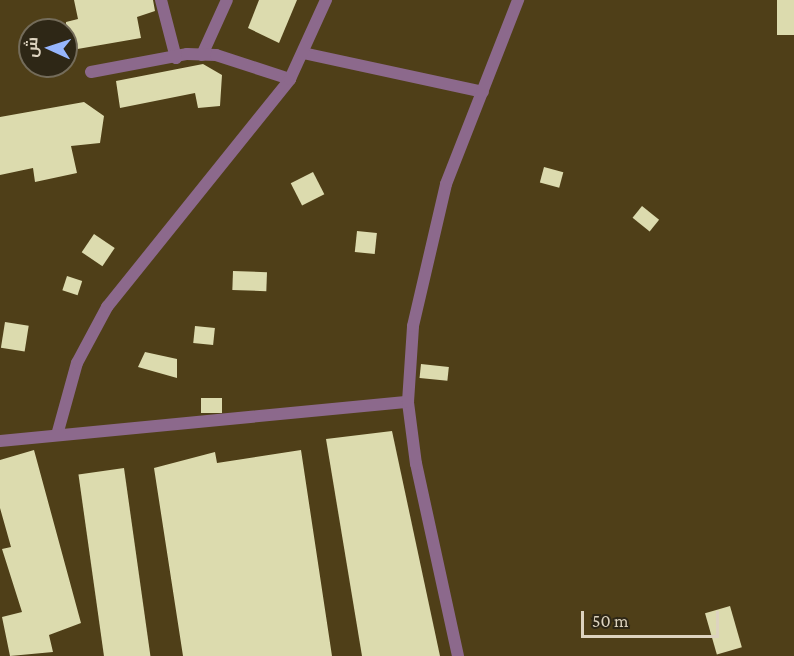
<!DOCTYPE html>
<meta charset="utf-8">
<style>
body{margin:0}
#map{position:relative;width:794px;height:656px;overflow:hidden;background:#4f3f18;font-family:"Crimson Pro",Cairo,serif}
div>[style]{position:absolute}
.building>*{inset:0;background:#dcdbae;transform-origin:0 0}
.street>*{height:12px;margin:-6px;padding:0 6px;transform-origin:6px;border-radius:6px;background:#8c698c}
span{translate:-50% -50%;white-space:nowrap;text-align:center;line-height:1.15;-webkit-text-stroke:6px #2e2716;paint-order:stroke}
.north{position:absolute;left:18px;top:18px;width:60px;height:60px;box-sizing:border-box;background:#2e2716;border:2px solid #746c5a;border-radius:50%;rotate:273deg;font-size:16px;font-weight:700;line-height:24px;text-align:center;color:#ddd3bf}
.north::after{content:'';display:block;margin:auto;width:21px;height:27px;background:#97b6fd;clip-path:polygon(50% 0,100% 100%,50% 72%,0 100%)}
.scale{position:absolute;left:581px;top:611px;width:138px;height:27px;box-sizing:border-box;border:3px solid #ddd3bf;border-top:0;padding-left:8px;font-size:18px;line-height:21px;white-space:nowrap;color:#ddd3bf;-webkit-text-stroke:4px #2e2716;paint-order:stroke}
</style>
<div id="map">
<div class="building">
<div style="clip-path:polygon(74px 0,153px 0,155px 11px,137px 17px,141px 38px,66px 51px,66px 22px,78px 19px)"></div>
<div style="clip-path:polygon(259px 0,297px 0,279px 43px,248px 28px)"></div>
<div style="left:777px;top:0;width:17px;height:35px"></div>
<div style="clip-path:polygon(203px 64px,222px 75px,220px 106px,198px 108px,195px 93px,120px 108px,116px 81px)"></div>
<div style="clip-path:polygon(84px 102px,104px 116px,100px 143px,71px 146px,77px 173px,35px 182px,33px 168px,0 175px,0 117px)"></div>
<div style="left:544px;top:167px;width:20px;height:16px;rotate:15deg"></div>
<div style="left:313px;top:172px;width:25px;height:25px;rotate:63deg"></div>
<div style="left:642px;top:206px;width:22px;height:15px;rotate:39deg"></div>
<div style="left:357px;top:231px;width:20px;height:21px;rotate:6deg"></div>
<div style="left:94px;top:234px;width:25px;height:22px;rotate:34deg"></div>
<div style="left:233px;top:271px;width:34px;height:19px;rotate:2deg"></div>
<div style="left:67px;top:276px;width:16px;height:15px;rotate:18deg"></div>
<div style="left:5px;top:322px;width:24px;height:26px;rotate:9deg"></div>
<div style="left:195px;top:326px;width:20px;height:17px;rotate:6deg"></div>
<div style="clip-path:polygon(145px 352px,177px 359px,177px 378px,138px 367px)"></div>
<div style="left:421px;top:364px;width:28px;height:14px;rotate:6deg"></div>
<div style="left:201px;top:398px;width:21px;height:15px"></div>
<div style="clip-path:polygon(392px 431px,440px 656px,362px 656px,326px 439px)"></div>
<div style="clip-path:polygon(34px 450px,81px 623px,49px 635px,53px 652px,10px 656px,2px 617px,22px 612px,2px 549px,11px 547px,0 508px,0 460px)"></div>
<div style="clip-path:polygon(301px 450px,332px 656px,183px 656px,154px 468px,215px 452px,217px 463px)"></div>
<div style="left:124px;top:468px;width:190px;height:46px;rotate:82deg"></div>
<div style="left:730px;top:606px;width:43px;height:26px;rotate:74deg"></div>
</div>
<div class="street">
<div style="left:161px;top:0;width:60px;rotate:75.5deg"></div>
<div style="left:303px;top:53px;width:184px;rotate:12.2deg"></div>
<div style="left:202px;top:55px;width:60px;rotate:-65.6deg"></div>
<div style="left:91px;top:72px;width:98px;rotate:-10.6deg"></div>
<div style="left:187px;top:54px;width:29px;rotate:2deg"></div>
<div style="left:216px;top:55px;width:78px;rotate:18deg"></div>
<div style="left:57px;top:435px;width:75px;rotate:-74.5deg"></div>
<div style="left:77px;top:363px;width:64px;rotate:-61.8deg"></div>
<div style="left:107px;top:307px;width:292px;rotate:-51.2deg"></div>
<div style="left:290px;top:79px;width:87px;rotate:-65.5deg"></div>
<div style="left:0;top:441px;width:410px;rotate:-5.5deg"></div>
<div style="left:458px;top:656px;width:197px;rotate:-102.3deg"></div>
<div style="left:416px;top:464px;width:63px;rotate:-97.4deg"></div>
<div style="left:408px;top:402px;width:76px;rotate:-86.2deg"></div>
<div style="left:413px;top:326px;width:146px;rotate:-76.9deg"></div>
<div style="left:446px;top:184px;width:198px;rotate:-68.6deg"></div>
</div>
<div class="north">ش</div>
<div class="scale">50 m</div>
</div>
